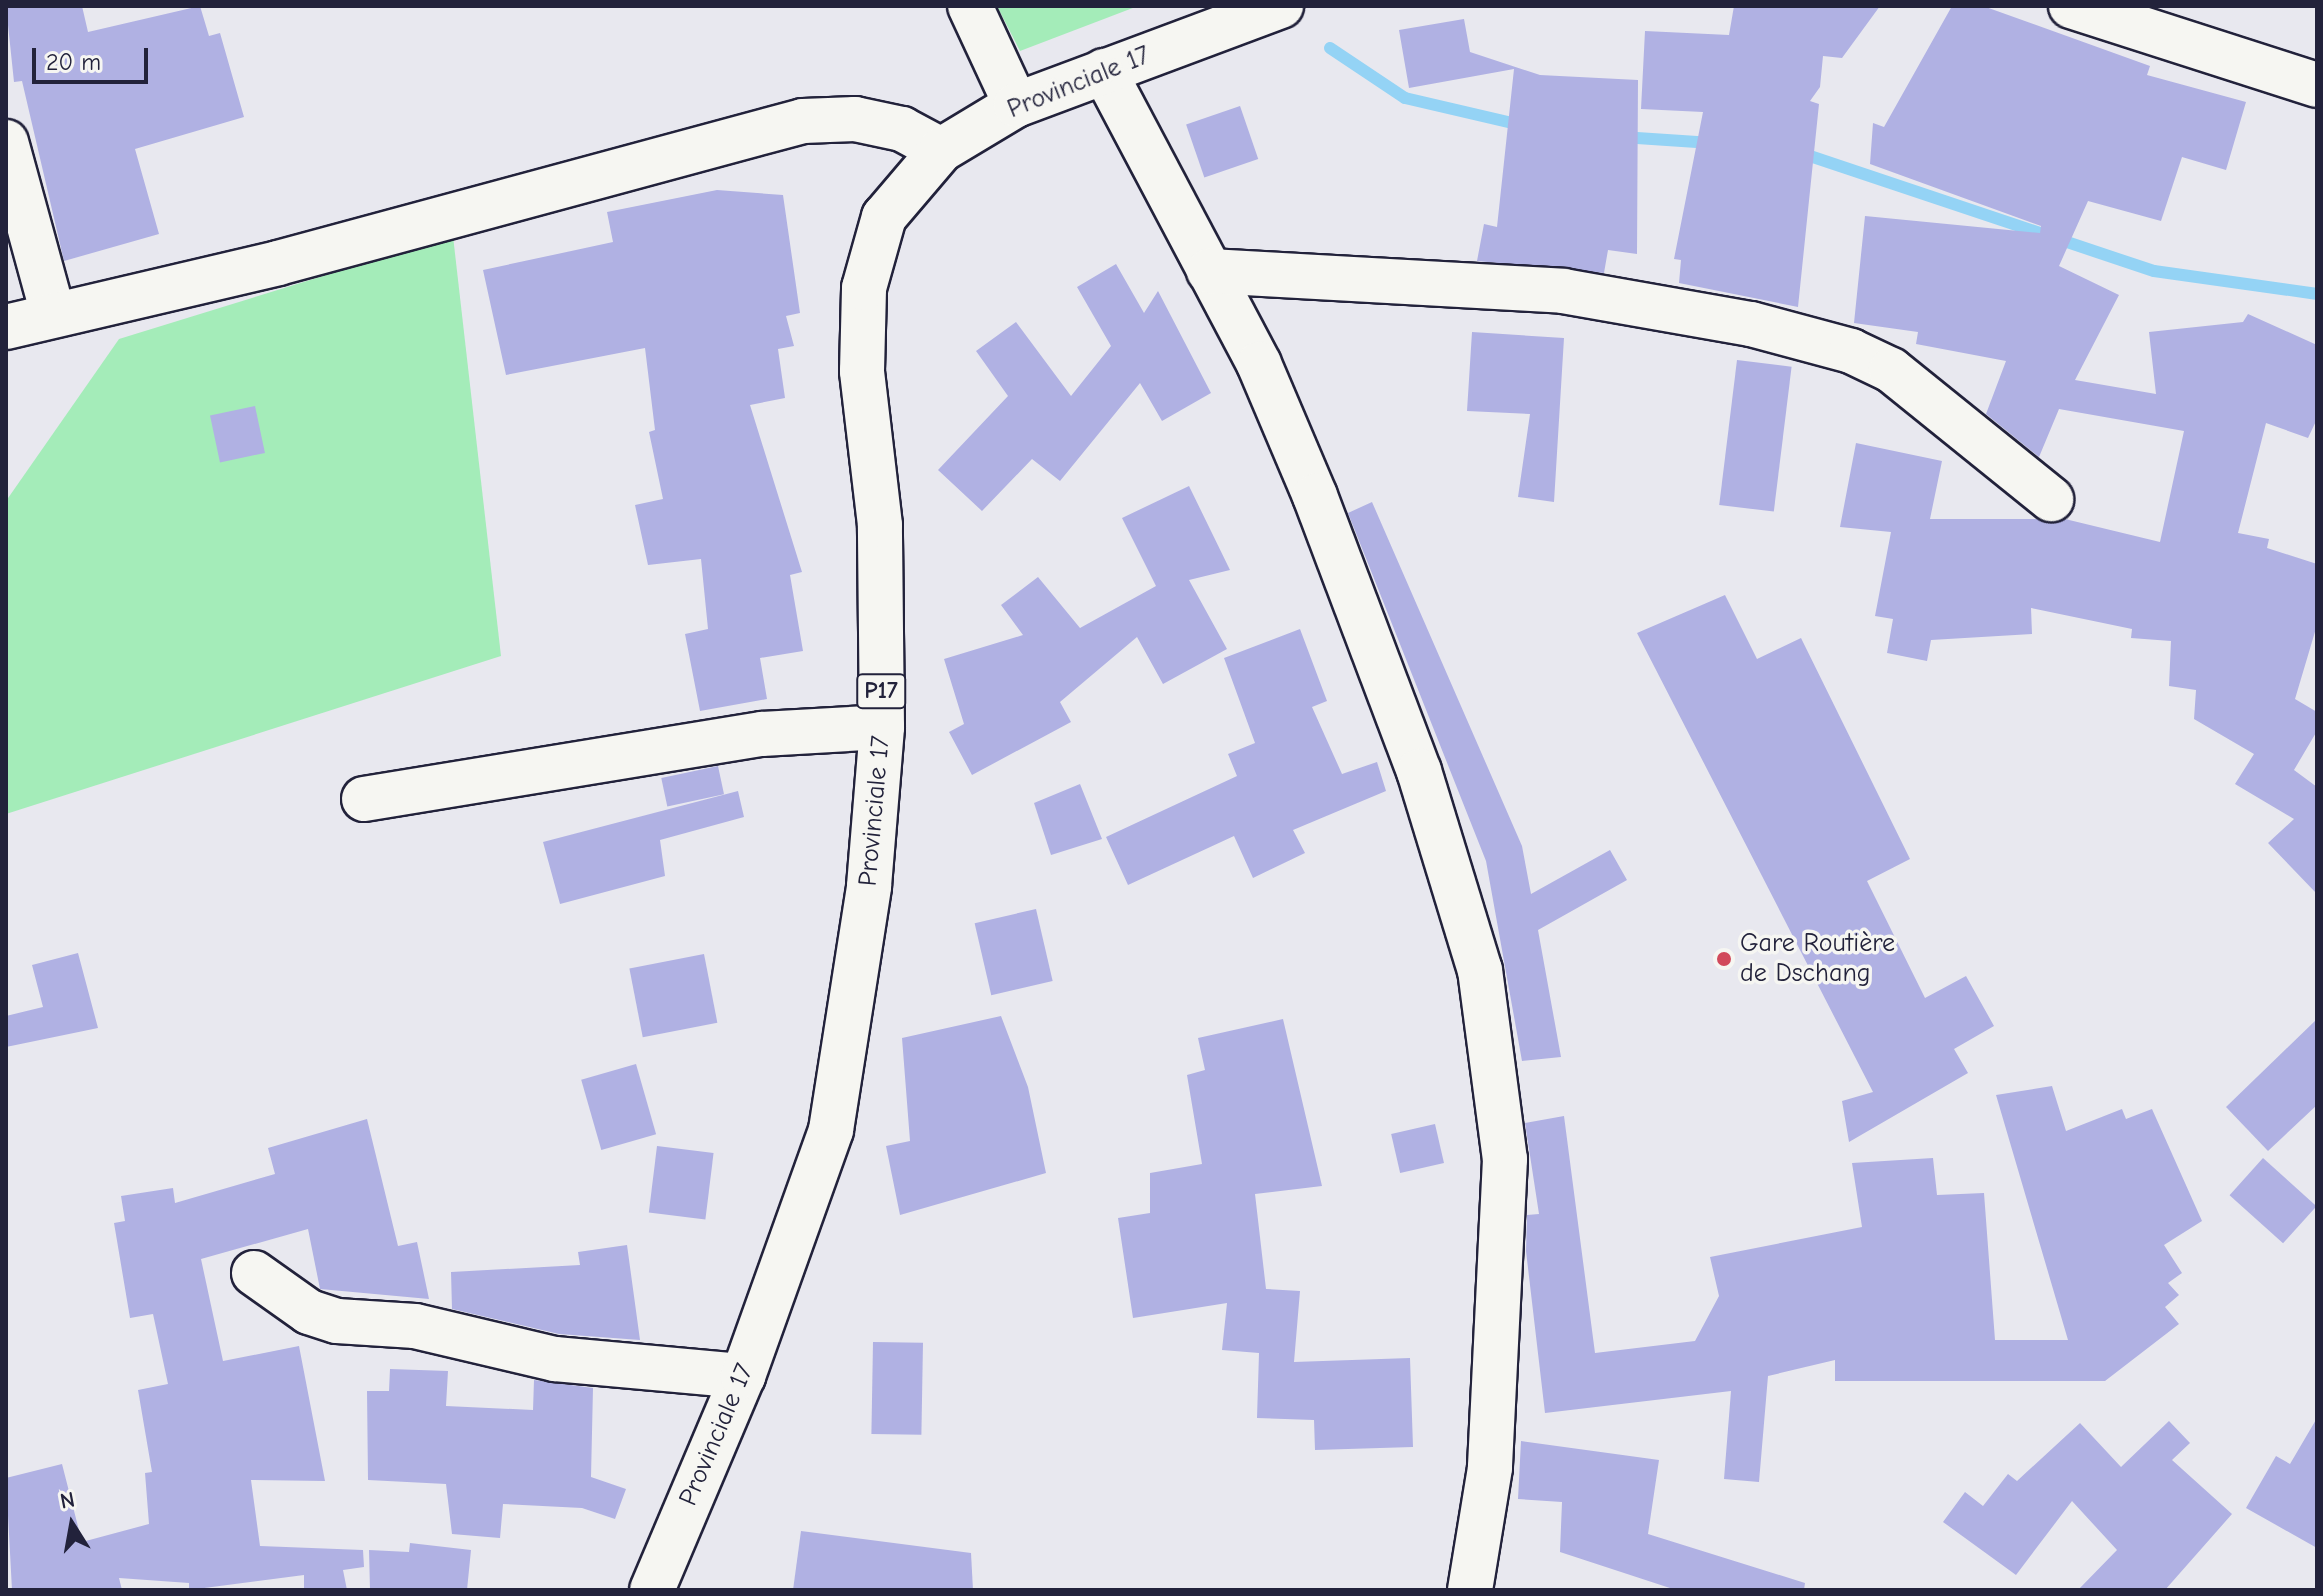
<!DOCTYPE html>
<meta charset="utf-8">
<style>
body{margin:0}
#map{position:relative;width:2323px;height:1596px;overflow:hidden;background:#e8e8ef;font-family:"Comic Neue",sans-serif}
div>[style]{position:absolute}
.green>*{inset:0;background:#a4ecb9}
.stream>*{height:12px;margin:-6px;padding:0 6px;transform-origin:6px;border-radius:6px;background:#94d3f5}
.building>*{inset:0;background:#b0b1e3;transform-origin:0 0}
.roads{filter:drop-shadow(2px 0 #22223b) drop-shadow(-2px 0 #22223b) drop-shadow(0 2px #22223b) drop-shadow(0 -2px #22223b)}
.minor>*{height:44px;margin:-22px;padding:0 22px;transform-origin:22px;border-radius:22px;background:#f6f6f2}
.major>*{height:44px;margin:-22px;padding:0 22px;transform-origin:22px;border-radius:22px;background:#f6f6f2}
.dots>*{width:22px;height:22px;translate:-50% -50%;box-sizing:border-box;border:4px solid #f6f6f2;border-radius:50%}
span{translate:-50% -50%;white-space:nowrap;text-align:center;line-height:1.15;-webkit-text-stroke:7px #f6f6f2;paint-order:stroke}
.shield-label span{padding:2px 6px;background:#f6f6f2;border:2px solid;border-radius:6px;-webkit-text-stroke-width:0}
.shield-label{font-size:24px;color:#22223b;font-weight:700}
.street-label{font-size:26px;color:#22223b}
.poi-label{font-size:26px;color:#22223b}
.left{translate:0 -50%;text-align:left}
.frame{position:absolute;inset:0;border:8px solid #22223b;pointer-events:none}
.north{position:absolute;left:32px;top:1484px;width:80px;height:80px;-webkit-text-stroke:6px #f6f6f2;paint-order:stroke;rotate:349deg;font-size:22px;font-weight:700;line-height:32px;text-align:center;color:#22223b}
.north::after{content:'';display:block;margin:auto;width:28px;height:36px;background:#22223b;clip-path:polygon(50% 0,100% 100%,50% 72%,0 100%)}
.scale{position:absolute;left:32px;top:48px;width:116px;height:36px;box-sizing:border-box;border:4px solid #22223b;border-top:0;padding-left:10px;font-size:24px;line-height:28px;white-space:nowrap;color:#22223b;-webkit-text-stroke:6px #f6f6f2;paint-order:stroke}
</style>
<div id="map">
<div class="green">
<div style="clip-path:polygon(997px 6px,1138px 6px,1020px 51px)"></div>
<div style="clip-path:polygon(453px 236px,501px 656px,6px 814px,6px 501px,119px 339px)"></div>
</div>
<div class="stream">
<div style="left:1330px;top:48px;width:90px;rotate:33.7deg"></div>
<div style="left:1405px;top:98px;width:119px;rotate:13.1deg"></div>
<div style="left:1622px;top:137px;width:90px;rotate:3.8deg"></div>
<div style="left:1801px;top:153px;width:372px;rotate:18.5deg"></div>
<div style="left:2154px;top:271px;width:165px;rotate:8deg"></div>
</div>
<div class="building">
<div style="clip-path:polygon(6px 6px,82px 6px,88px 32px,200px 6px,209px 36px,220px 33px,244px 117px,135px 149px,159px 234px,64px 261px,22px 81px,14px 82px)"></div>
<div style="clip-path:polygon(1734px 6px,1880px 6px,1842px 58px,1823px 56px,1820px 87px,1810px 101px,1819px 104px,1798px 307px,1679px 283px,1681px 260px,1674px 259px,1703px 112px,1641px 109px,1645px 31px,1729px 35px)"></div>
<div style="clip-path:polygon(1952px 6px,1983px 6px,2150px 66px,2147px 75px,2246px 102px,2226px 170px,2182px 157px,2161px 221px,2088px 201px,2059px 266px,2119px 295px,2075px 380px,2156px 394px,2149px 332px,2243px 322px,2248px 314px,2317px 345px,2317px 419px,2308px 438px,2266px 423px,2238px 533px,2269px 539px,2267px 548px,2317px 564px,2317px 625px,2295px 699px,2317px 712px,2317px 731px,2294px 770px,2317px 787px,2317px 894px,2268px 843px,2294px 819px,2235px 784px,2254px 754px,2194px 719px,2196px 690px,2169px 686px,2171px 641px,2131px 638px,2132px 629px,2031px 608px,2032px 634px,1931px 640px,1927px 661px,1887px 653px,1893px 619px,1875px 616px,1891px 532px,1840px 527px,1856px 443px,1942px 461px,1930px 519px,2065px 519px,2160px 542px,2184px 431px,2059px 409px,2039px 457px,1986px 414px,2006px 361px,1916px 344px,1918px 332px,1854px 323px,1865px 216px,2040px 233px,2041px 226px,1870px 164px,1873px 123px,1884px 127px)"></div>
<div style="clip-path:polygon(1464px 19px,1470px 52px,1540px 75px,1638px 80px,1637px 254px,1608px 250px,1604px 273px,1477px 261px,1484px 224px,1497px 227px,1514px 69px,1409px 88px,1399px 30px)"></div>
<div style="left:1240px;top:106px;width:56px;height:57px;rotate:71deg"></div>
<div style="clip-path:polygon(717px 190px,783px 195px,800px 313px,786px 316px,794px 346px,778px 349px,785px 398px,750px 405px,802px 572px,790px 575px,803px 651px,760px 658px,767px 699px,700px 711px,685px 634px,708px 629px,701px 559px,648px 565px,635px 505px,663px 499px,649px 432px,655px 430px,645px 348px,506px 375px,483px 270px,613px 242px,607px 212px)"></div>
<div style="clip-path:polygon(1116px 264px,1144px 313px,1158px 291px,1211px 393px,1162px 421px,1140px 383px,1060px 481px,1032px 459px,982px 511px,938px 470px,1008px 396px,976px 351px,1016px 322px,1071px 396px,1111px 346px,1077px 287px)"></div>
<div style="clip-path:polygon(1472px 332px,1564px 338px,1554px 502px,1518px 497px,1530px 414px,1467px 411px)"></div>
<div style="left:1737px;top:360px;width:55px;height:146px;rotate:7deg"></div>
<div style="left:255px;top:406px;width:48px;height:46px;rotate:78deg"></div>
<div style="clip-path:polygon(1189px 486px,1230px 570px,1189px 580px,1227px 649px,1163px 684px,1137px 637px,1060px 702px,1071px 722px,972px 775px,949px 732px,964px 724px,944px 659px,1023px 635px,1001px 605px,1038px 577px,1080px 628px,1156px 586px,1122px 518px)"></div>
<div style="clip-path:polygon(1372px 502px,1522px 846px,1531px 894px,1610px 850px,1627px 880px,1538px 930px,1561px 1057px,1522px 1061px,1486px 861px,1348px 513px)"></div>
<div style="clip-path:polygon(1725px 595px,1757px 659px,1801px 638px,1910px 859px,1867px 881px,1925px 998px,1966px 976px,1994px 1026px,1954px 1049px,1968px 1073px,1849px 1142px,1842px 1101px,1873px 1092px,1637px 633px)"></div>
<div style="clip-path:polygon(1300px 629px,1327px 701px,1312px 707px,1342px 774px,1377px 762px,1386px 791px,1293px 830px,1305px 853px,1253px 878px,1234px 836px,1128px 885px,1106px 837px,1237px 776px,1228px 754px,1255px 743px,1224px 658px)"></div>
<div style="left:718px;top:766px;width:29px;height:58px;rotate:78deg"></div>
<div style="clip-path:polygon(1080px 784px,1102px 839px,1051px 855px,1034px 803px)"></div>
<div style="clip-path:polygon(738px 791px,744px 817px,660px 840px,665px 876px,560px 904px,543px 842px)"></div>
<div style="left:1036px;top:909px;width:74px;height:63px;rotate:77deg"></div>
<div style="clip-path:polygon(78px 953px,98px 1028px,6px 1047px,6px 1016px,43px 1007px,32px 965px)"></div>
<div style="left:704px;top:954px;width:70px;height:76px;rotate:79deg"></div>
<div style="clip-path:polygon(1001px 1016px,1028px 1087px,1046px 1173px,900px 1215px,886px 1146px,910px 1141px,902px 1038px)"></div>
<div style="clip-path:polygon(1283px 1019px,1322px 1186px,1255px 1194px,1266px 1289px,1300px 1291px,1294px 1362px,1410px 1358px,1413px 1447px,1315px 1450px,1314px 1420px,1257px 1418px,1259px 1353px,1222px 1350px,1227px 1303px,1133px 1318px,1118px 1218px,1150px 1213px,1150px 1173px,1202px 1164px,1187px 1075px,1205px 1070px,1198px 1038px)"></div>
<div style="clip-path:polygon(2317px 1019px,2317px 1105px,2268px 1151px,2226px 1107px)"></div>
<div style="left:636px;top:1064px;width:73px;height:57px;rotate:74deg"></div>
<div style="clip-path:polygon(2052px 1086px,2066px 1131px,2122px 1109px,2126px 1119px,2152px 1109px,2202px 1221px,2164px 1245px,2182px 1273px,2168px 1283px,2179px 1295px,2165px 1307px,2179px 1324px,2105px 1381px,1835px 1381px,1835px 1360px,1768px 1376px,1759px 1482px,1724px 1479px,1731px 1391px,1545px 1413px,1526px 1251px,1527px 1215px,1539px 1214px,1525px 1123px,1564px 1116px,1595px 1353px,1695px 1341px,1719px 1296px,1710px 1257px,1862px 1227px,1852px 1163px,1933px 1158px,1937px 1195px,1984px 1193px,1995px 1340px,2068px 1340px,1996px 1095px)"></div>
<div style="clip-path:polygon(367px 1119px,398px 1246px,417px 1242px,429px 1299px,320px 1289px,308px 1229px,201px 1259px,223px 1361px,299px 1346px,325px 1481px,251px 1480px,260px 1546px,363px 1550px,364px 1567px,343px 1570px,347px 1590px,304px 1590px,304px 1575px,189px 1590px,189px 1583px,119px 1578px,122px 1590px,12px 1590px,6px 1478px,62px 1464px,82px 1542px,149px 1524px,145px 1473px,152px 1472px,138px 1390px,168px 1384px,153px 1314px,130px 1318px,114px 1223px,125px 1221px,121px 1196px,173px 1188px,175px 1203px,275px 1174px,268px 1148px)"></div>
<div style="left:1435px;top:1124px;width:40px;height:45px;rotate:77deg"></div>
<div style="left:657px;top:1146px;width:57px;height:67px;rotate:7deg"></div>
<div style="left:2263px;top:1158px;width:72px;height:50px;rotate:42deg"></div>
<div style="clip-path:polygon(627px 1245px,640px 1340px,559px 1334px,452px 1309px,451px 1272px,580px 1265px,578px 1252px)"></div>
<div style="left:873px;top:1342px;width:50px;height:92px;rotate:1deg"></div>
<div style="clip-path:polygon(390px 1369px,448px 1371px,446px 1406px,533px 1410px,534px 1380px,593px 1388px,591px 1477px,626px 1489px,615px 1519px,582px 1508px,503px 1504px,500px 1538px,452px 1534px,446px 1484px,368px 1480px,367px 1391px,389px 1391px)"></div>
<div style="clip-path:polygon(2317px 1418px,2317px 1548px,2246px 1508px,2276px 1456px,2290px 1464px)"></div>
<div style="clip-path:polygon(2169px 1421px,2190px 1443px,2172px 1460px,2232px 1514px,2165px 1590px,2078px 1590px,2117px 1550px,2072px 1501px,2016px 1575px,1943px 1522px,1965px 1492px,1983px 1506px,2008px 1474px,2017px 1481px,2080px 1423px,2121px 1467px)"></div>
<div style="clip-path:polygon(1521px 1441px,1659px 1460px,1648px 1534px,1805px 1583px,1804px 1590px,1676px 1590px,1560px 1552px,1562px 1502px,1518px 1499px)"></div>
<div style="clip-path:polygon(801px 1531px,971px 1553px,973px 1590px,793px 1590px)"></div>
<div style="clip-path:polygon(410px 1543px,471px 1550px,467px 1590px,370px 1590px,369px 1550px,409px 1552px)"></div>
</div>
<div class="roads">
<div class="minor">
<div style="left:970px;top:6px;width:109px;rotate:65.1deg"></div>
<div style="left:2071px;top:6px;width:258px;rotate:17.8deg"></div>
<div style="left:1104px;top:71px;width:331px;rotate:62.1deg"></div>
<div style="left:1259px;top:364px;width:143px;rotate:67deg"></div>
<div style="left:1315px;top:496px;width:294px;rotate:69.3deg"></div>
<div style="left:1419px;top:771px;width:208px;rotate:73deg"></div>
<div style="left:1480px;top:970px;width:191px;rotate:82.5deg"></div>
<div style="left:1505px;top:1159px;width:309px;rotate:92.8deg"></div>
<div style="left:1490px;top:1468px;width:124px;rotate:99.3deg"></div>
<div style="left:6px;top:142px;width:178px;rotate:74.7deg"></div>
<div style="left:1209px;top:271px;width:355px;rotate:3.2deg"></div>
<div style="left:1563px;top:291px;width:191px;rotate:10deg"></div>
<div style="left:1751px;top:324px;width:104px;rotate:15.1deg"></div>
<div style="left:1851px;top:351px;width:44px;rotate:25.4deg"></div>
<div style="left:1891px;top:370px;width:206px;rotate:38.9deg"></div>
<div style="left:6px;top:327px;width:279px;rotate:-13.2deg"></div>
<div style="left:278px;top:263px;width:544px;rotate:-15.14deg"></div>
<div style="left:803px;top:121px;width:52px;rotate:-2.2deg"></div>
<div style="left:855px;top:119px;width:48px;rotate:12deg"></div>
<div style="left:902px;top:129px;width:44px;rotate:28.3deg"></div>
<div style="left:364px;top:799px;width:403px;rotate:-9.3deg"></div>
<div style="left:762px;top:734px;width:120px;rotate:-3.3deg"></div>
<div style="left:254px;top:1273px;width:67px;rotate:35.3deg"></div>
<div style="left:309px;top:1312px;width:29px;rotate:18deg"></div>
<div style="left:337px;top:1321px;width:78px;rotate:3.7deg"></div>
<div style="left:415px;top:1326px;width:144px;rotate:13.3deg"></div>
<div style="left:555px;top:1359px;width:189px;rotate:5.2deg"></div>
</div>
<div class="major">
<div style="left:652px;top:1590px;width:233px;rotate:-67deg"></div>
<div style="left:743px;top:1376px;width:261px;rotate:-70.3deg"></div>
<div style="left:831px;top:1130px;width:247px;rotate:-81.1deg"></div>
<div style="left:869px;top:886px;width:160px;rotate:-85.3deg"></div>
<div style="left:882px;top:727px;width:202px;rotate:-90.6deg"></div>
<div style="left:880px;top:525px;width:155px;rotate:-96.7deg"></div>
<div style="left:862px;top:371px;width:83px;rotate:-88.6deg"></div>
<div style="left:864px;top:288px;width:74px;rotate:-74.3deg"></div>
<div style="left:884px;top:217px;width:88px;rotate:-49.6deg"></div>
<div style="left:941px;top:150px;width:87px;rotate:-31deg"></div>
<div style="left:1016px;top:105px;width:283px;rotate:-20.5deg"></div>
</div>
</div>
<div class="dots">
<div style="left:1724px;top:959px;background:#d1495b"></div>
</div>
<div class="shield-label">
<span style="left:881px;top:691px">P17</span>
</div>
<div class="street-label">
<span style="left:1079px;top:83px;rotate:-22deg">Provinciale 17</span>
<span style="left:875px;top:811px;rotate:-85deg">Provinciale 17</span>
<span style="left:717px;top:1435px;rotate:-67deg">Provinciale 17</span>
</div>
<div class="poi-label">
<span class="left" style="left:1740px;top:959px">Gare Routière<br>de Dschang</span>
</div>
<div class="frame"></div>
<div class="north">N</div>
<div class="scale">20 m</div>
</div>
